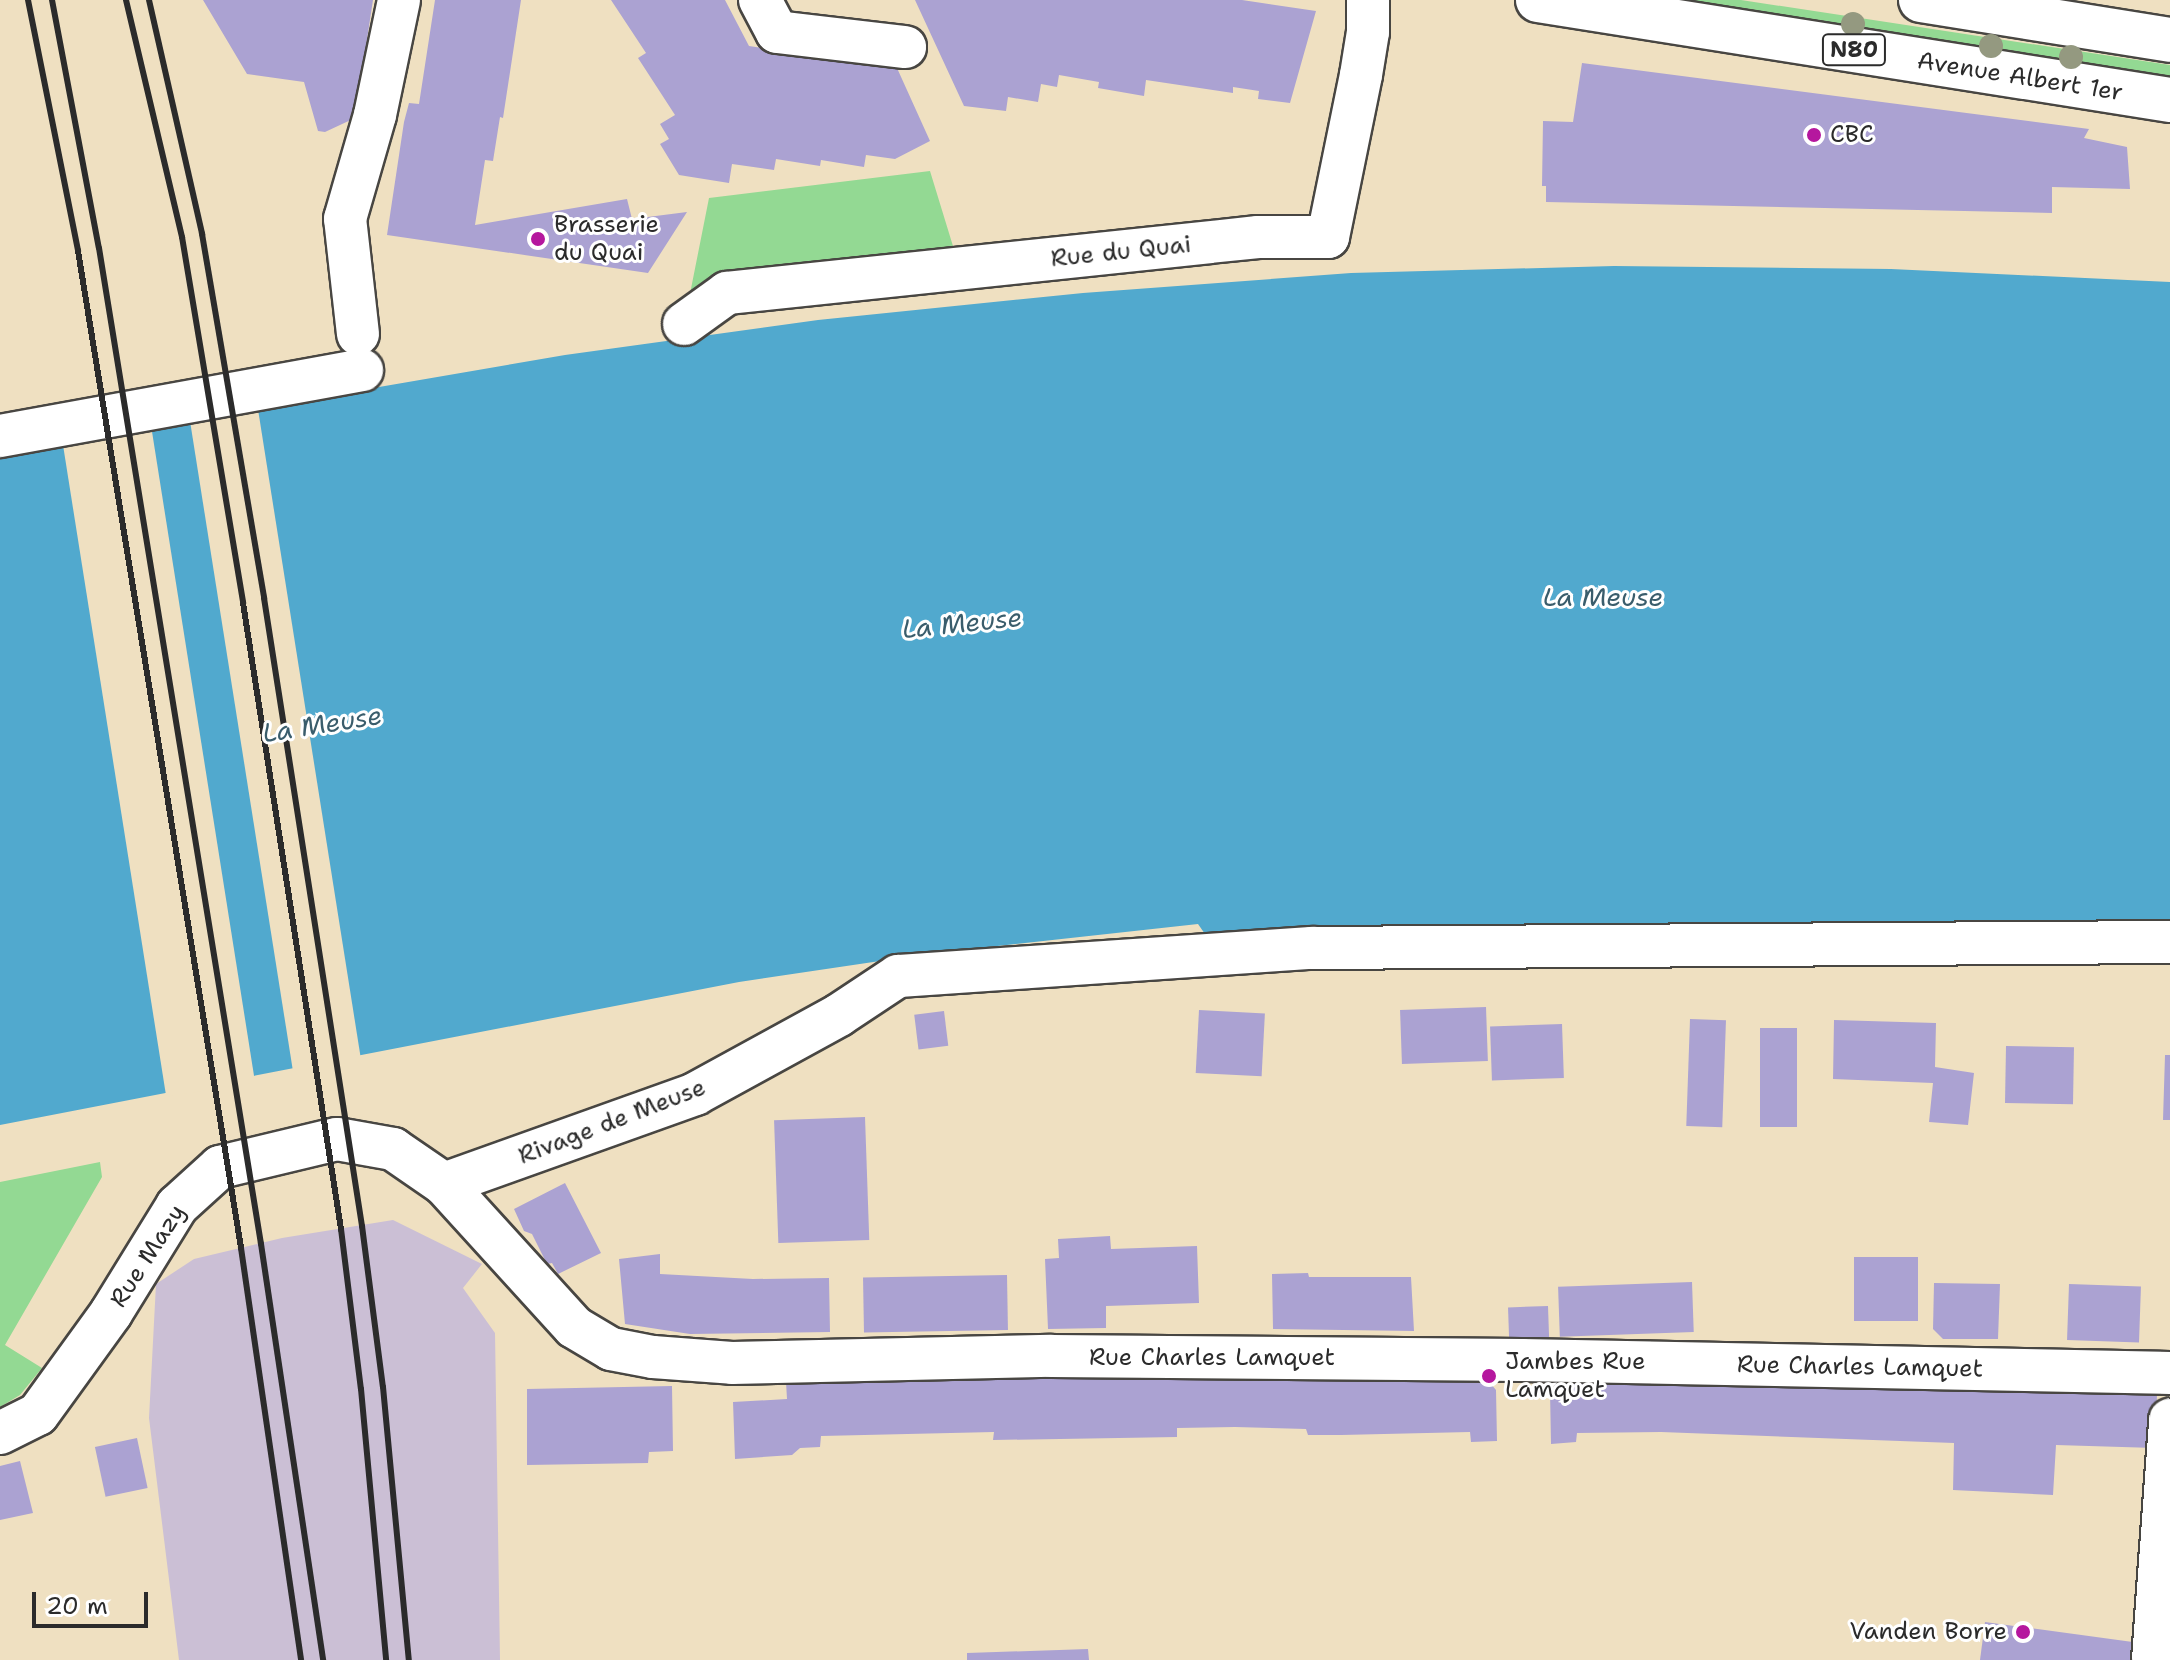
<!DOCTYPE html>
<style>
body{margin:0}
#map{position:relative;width:2170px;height:1660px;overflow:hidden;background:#efe0c1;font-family:"Shantell Sans",sans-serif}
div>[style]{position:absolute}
.industrial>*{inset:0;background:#cbbfd5}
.green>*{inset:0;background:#93d993}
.water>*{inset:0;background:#51a9ce}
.pier>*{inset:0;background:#efe0c1;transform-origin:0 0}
.building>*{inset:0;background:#aba2d2;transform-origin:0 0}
.roads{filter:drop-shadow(2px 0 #484642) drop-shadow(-2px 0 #484642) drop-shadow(0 2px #484642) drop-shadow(0 -2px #484642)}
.minor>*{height:42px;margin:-21px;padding:0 21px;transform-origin:21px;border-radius:21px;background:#fff}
.major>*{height:44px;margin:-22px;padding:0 22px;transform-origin:22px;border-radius:22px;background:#fff}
.rail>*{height:6px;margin:-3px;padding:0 3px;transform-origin:3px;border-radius:3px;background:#2b2b2b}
.trees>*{width:24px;height:24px;margin:-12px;border-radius:50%;background:#949980}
.dots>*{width:22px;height:22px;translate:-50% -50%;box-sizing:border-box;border:4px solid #fff;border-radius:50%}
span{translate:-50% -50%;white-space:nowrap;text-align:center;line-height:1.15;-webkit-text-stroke:6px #fff;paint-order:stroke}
.shield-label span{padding:2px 6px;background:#fff;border:2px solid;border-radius:6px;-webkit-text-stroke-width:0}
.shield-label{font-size:22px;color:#2b2b2b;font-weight:700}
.street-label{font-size:24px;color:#2b2b2b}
.poi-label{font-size:24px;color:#2b2b2b}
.left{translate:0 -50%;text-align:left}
.right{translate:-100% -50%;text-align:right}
.water-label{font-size:26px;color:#3a5d6c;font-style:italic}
.scale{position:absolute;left:32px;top:1592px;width:116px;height:36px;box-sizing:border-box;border:4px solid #2b2b2b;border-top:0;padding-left:10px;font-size:24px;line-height:28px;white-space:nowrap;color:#2b2b2b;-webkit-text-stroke:6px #fff;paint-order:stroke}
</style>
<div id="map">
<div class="industrial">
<div style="clip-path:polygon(393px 1220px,482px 1264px,463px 1288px,495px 1333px,500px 1660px,179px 1660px,149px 1418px,156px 1284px,194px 1259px,282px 1238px)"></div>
</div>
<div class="green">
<div style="clip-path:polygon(1607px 0,1741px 0,2170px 65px,2170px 87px)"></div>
<div style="clip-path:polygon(930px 171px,960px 269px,727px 293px,684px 324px,709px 198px)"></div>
<div style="clip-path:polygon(100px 1162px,102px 1177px,5px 1345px,42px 1368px,20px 1395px,0 1407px,0 1182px)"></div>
</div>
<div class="water">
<div style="clip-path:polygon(1614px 266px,1891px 269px,2170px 282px,2170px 924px,1205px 934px,1198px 924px,934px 953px,739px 982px,0 1125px,0 452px,565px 355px,818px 320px,1083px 293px,1351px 273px)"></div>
</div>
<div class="pier">
<div style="left:257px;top:403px;width:666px;height:69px;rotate:81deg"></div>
<div style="left:150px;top:419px;width:672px;height:90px;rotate:81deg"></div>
</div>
<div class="building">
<div style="clip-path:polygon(203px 0,373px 0,355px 118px,325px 132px,318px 131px,304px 82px,247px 74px)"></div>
<div style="clip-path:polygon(435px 0,521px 0,503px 118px,500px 117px,493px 161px,485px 160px,475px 225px,627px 199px,632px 219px,687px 212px,648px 273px,387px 235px,404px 122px,409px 103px,419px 104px)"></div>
<div style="clip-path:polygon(611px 0,725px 0,749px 46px,897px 68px,930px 141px,895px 159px,866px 155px,864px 167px,821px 160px,820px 166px,776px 159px,774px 170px,732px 164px,729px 183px,679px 175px,660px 144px,669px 139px,660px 124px,675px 115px,638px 58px,646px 53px)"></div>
<div style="clip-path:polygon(915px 0,1242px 0,1316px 11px,1290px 103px,1258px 99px,1259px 91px,1233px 87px,1233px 93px,1146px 80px,1144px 96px,1098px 88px,1099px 82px,1059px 75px,1057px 87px,1041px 84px,1038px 102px,1008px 97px,1006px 111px,964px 106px)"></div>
<div style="clip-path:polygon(1582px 63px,2089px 129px,2084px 138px,2127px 147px,2130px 189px,2052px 187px,2052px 213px,1546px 202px,1546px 186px,1542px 186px,1543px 121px,1573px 122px)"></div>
<div style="left:1486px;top:1007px;width:54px;height:86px;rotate:88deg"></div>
<div style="left:1199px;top:1010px;width:66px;height:63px;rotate:3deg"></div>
<div style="left:944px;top:1011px;width:35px;height:30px;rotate:83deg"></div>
<div style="left:1690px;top:1019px;width:36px;height:107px;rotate:2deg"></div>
<div style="clip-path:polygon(1834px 1020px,1936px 1023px,1935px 1067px,1974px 1073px,1968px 1125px,1929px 1122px,1933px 1083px,1833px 1079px)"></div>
<div style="left:1562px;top:1024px;width:54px;height:72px;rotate:88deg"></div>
<div style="left:1760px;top:1028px;width:37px;height:99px"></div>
<div style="left:2006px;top:1046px;width:68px;height:57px;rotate:1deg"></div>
<div style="clip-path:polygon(2165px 1055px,2170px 1055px,2170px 1120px,2163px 1120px)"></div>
<div style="left:865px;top:1117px;width:123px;height:91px;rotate:88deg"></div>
<div style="clip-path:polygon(565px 1183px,601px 1253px,558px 1274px,552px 1263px,547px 1264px,532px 1234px,524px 1231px,514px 1209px)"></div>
<div style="clip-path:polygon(1110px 1236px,1111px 1249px,1197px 1246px,1199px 1303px,1106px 1306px,1106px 1328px,1048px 1329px,1045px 1259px,1059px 1258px,1058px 1239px)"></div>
<div style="clip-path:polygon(660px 1254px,660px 1274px,753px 1279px,829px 1278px,830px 1332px,690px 1334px,625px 1324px,619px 1259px)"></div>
<div style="left:1854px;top:1257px;width:64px;height:64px"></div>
<div style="clip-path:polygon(1308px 1273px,1309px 1277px,1411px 1277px,1414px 1331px,1273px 1329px,1272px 1274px)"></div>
<div style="left:1007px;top:1275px;width:55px;height:144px;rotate:89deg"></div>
<div style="left:1692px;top:1282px;width:50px;height:134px;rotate:88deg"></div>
<div style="clip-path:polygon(1934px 1283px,2000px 1284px,1998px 1339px,1943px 1339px,1933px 1329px)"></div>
<div style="left:2069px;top:1284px;width:72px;height:56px;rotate:2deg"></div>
<div style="left:1548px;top:1306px;width:31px;height:40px;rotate:88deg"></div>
<div style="clip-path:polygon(1237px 1375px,1486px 1378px,1496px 1390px,1497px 1441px,1471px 1442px,1470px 1432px,1341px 1435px,1308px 1435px,1306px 1429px,1235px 1427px,1177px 1428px,1177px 1437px,993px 1440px,994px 1432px,821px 1436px,820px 1447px,800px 1448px,792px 1455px,735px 1459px,733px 1402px,787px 1399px,786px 1382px)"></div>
<div style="clip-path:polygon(1558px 1381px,1955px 1386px,2157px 1394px,2155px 1448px,2056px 1445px,2053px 1495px,1953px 1490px,1954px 1443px,1661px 1432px,1577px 1433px,1576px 1442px,1551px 1444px,1550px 1391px)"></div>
<div style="clip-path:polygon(672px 1386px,673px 1451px,649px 1452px,648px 1463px,527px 1465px,527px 1389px)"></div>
<div style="left:137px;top:1438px;width:51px;height:43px;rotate:78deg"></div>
<div style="clip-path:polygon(20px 1461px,33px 1513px,0 1520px,0 1466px)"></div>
<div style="clip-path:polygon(1985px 1622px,2140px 1643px,2137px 1660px,1980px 1660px)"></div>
<div style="clip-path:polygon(1088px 1649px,1089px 1660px,967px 1660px,967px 1653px)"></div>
</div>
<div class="roads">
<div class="minor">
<div style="left:760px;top:0;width:36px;rotate:62deg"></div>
<div style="left:777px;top:32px;width:129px;rotate:6.7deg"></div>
<div style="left:684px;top:324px;width:53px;rotate:-35.8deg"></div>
<div style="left:727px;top:293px;width:534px;rotate:-6.02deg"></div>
<div style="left:1258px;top:237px;width:70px"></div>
<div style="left:1328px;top:237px;width:165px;rotate:-78.5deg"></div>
<div style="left:1361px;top:75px;width:44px;rotate:-80.8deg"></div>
<div style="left:1368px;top:32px;width:32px;rotate:-90deg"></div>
<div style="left:358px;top:334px;width:116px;rotate:-96.4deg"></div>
<div style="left:345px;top:219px;width:108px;rotate:-73.9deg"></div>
<div style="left:375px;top:115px;width:117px;rotate:-78.2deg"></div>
<div style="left:0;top:436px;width:368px;rotate:-10.3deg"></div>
<div style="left:444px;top:1184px;width:267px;rotate:-19.7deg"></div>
<div style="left:695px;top:1094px;width:164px;rotate:-28.7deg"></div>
<div style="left:839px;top:1015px;width:71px;rotate:-33.5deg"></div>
<div style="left:898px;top:976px;width:415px;rotate:-3.9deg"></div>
<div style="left:1312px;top:948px;width:858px;rotate:-0.4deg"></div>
<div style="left:0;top:1433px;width:42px;rotate:-26.6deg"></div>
<div style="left:38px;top:1414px;width:125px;rotate:-54.1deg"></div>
<div style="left:111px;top:1313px;width:126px;rotate:-58.3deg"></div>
<div style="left:177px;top:1206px;width:58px;rotate:-42.2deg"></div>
<div style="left:220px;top:1167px;width:120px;rotate:-13.5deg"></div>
<div style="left:337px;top:1139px;width:57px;rotate:10.1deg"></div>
<div style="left:393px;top:1149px;width:62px;rotate:34.5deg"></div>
<div style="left:444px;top:1184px;width:193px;rotate:47.7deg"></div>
<div style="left:574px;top:1327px;width:43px;rotate:30.7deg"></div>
<div style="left:611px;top:1349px;width:43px;rotate:10.8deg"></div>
<div style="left:653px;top:1357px;width:79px;rotate:4.3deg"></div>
<div style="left:732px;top:1363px;width:319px;rotate:-1.3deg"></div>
<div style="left:1051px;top:1356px;width:471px;rotate:0.5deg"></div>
<div style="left:1522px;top:1360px;width:648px;rotate:1.15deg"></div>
<div style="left:2153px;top:1660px;width:241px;rotate:-85.9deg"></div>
</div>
<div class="major">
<div style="left:1538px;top:0;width:640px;rotate:8.99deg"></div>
<div style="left:1921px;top:0;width:252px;rotate:9.1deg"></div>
</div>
</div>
<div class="rail">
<div style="left:28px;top:0;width:256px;rotate:78.7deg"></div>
<div style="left:78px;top:251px;width:1010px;rotate:80.71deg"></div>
<div style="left:241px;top:1248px;width:416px;rotate:81.7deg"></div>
<div style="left:52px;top:0;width:252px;rotate:79.3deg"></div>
<div style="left:99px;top:248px;width:1009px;rotate:80.76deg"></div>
<div style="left:261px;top:1244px;width:421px;rotate:81.5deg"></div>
<div style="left:126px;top:0;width:244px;rotate:76.7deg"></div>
<div style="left:182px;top:237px;width:371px;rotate:80.5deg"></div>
<div style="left:243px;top:603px;width:634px;rotate:81.1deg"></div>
<div style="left:341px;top:1229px;width:161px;rotate:82.9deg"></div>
<div style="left:361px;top:1389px;width:272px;rotate:84.7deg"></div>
<div style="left:149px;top:0;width:240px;rotate:77.2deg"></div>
<div style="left:202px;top:234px;width:369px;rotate:80.3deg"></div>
<div style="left:264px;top:598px;width:636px;rotate:81.13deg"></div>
<div style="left:362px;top:1226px;width:162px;rotate:82.6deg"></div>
<div style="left:383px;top:1387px;width:274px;rotate:84.6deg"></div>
</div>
<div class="trees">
<div style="left:1853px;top:24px"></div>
<div style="left:1991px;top:46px"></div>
<div style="left:2071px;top:57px"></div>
</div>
<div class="dots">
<div style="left:1814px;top:135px;background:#b5179e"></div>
<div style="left:538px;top:239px;background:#b5179e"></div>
<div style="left:1489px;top:1376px;background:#b5179e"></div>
<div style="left:2023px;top:1632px;background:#b5179e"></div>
</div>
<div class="shield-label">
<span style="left:1854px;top:50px">N80</span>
</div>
<div class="street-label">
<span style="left:2020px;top:77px;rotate:9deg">Avenue Albert 1er</span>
<span style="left:1121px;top:252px;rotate:-6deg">Rue du Quai</span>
<span style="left:612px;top:1122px;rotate:-21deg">Rivage de Meuse</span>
<span style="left:148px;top:1256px;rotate:-57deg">Rue Mazy</span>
<span style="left:1212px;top:1358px">Rue Charles Lamquet</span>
<span style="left:1860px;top:1367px;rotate:1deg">Rue Charles Lamquet</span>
</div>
<div class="poi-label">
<span class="left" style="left:1830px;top:135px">CBC</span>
<span class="left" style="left:554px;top:239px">Brasserie<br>du Quai</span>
<span class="left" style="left:1505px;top:1376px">Jambes Rue<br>Lamquet</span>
<span class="right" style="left:2007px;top:1632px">Vanden Borre</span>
</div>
<div class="water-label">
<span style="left:1603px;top:597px">La Meuse</span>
<span style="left:962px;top:623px;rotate:-6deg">La Meuse</span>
<span style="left:322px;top:724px;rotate:-9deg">La Meuse</span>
</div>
<div class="scale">20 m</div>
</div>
